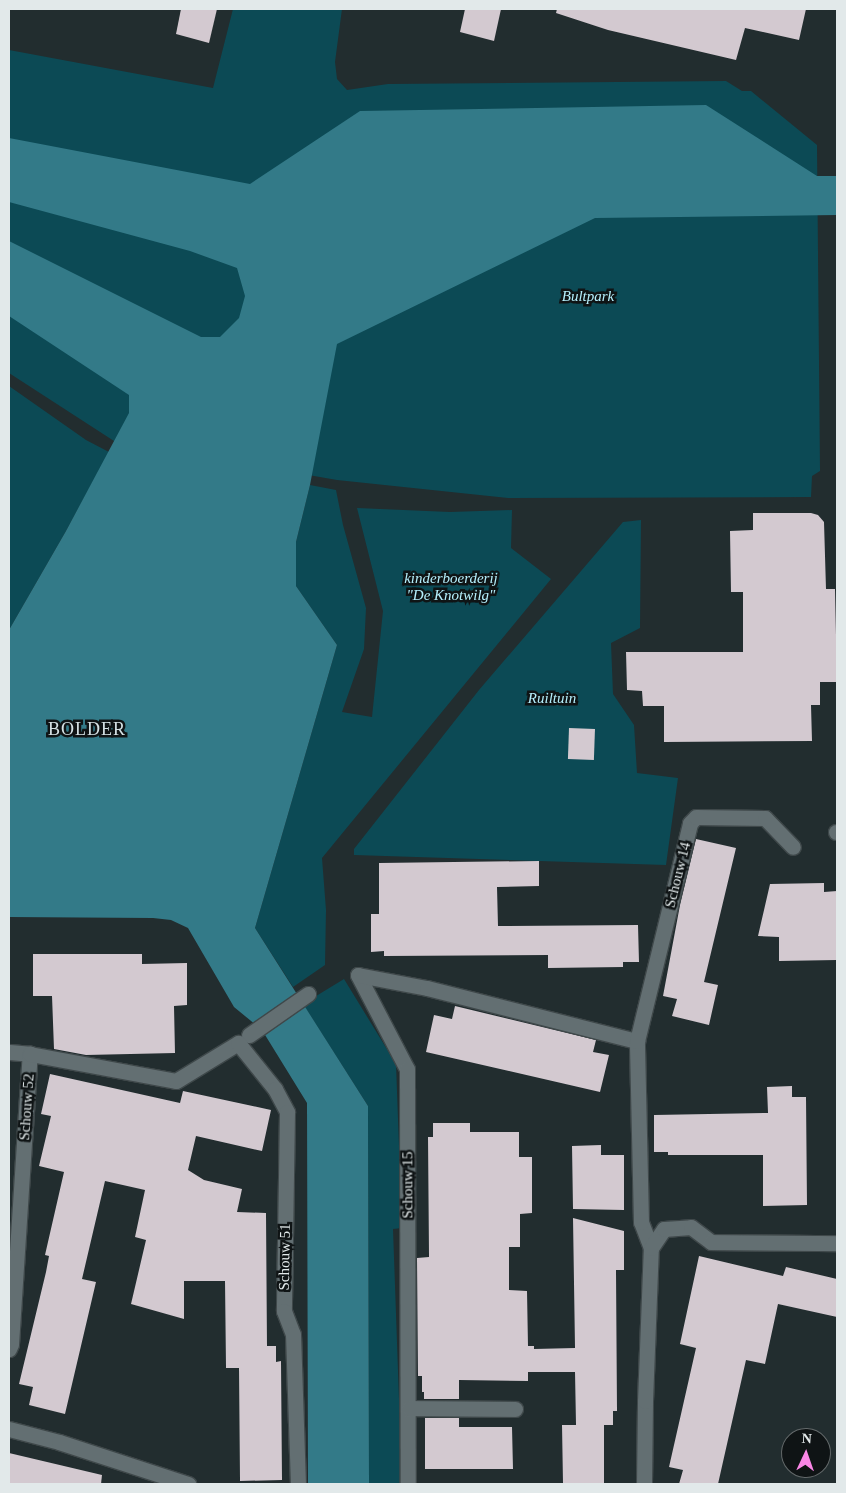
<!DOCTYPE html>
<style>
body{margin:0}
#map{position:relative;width:846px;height:1493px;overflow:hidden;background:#222d2f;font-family:Georgia,serif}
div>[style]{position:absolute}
.green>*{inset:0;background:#0c4a55}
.water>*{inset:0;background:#337a88}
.building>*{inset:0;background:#d3c9d0;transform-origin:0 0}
.roads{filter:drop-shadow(1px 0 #3f484a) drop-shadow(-1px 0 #3f484a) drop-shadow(0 1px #3f484a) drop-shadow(0 -1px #3f484a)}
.street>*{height:15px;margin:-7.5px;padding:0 7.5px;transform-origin:7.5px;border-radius:7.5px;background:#636f72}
span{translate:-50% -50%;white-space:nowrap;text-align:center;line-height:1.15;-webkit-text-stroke:5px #0f1415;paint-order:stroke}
.park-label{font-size:15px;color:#b5effc;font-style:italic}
.street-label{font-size:15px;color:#e2e9ea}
.quarter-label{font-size:18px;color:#d5e2e5;letter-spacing:1px}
.frame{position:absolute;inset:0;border:10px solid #e2e9ea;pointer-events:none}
.north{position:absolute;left:781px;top:1428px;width:50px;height:50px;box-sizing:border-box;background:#0f1415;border:1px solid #63696a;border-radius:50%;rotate:3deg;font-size:14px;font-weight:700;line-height:20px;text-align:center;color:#e2e9ea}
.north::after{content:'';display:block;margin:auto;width:18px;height:22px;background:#fa87e6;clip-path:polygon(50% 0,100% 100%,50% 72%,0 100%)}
</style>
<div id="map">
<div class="green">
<div style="clip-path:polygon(233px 9px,342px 9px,335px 62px,337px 79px,347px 90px,388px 84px,726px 81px,742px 91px,751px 91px,817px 145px,820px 471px,812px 476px,811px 497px,508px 498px,337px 480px,114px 441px,9px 373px,9px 50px,213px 88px)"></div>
<div style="clip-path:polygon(9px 386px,86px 440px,109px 452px,66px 531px,9px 630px)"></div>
<div style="clip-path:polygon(310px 485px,336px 490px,343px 525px,366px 608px,364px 649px,342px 712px,372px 717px,383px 611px,357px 508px,450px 512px,512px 510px,511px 548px,551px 579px,322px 858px,326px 910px,325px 965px,293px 987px,255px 928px,337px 645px,296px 586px,296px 542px)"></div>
<div style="clip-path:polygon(641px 520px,640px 628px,611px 643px,613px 694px,634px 725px,637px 773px,678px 778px,666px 865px,354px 855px,354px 849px,479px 690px,623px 522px)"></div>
<div style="clip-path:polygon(344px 979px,396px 1064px,402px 1228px,393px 1229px,402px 1484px,369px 1484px,368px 1106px,303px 1004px)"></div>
</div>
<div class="water">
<div style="clip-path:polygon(706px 105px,817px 176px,837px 176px,837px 215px,595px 218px,337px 344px,310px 485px,296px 542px,296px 586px,337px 645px,255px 928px,368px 1106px,369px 1484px,308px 1484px,307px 1103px,262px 1030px,234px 1007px,188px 928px,171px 920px,153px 918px,9px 917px,9px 630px,66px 531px,129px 413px,129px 395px,9px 316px,9px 241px,201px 337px,220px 337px,239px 318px,245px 296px,237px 268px,190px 251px,9px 202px,9px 138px,250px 184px,360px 111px)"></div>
</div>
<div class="building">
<div style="clip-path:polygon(181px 9px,217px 9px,209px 43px,176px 34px)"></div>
<div style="clip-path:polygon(465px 9px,501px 9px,494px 41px,460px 32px)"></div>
<div style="clip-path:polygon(557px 9px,806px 9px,799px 40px,745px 28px,736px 60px,608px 30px,556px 13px)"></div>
<div style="clip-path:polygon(753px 513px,811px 513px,818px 515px,824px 522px,826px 589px,835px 589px,837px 682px,820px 682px,820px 705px,811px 705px,812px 741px,664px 742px,664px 706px,643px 706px,642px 691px,627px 690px,626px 652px,743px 652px,743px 592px,731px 592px,730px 531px,753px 530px)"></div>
<div style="left:569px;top:728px;width:26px;height:31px;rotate:2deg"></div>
<div style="clip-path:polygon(696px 839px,736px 848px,704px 982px,718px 985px,709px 1025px,672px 1016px,677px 999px,663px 996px,680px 905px)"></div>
<div style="clip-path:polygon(539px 861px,539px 886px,497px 887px,498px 926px,638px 925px,639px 962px,623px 962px,623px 967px,548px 968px,548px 955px,384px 956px,384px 951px,371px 952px,371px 914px,379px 914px,379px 863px)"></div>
<div style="clip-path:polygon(824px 883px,824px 892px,837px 891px,837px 960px,779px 961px,779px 937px,758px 936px,770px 884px)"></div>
<div style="clip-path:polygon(33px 954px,142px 954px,142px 964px,187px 963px,187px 1005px,174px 1006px,175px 1053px,86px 1055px,54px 1049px,52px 996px,33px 996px)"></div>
<div style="clip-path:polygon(455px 1006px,596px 1040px,593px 1052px,609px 1055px,600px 1092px,426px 1052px,434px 1015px,452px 1019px)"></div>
<div style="clip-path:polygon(50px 1074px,180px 1103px,183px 1091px,271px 1110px,262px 1151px,196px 1136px,188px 1170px,204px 1180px,242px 1189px,237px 1212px,266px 1213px,267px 1346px,276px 1346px,276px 1362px,281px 1361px,282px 1480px,240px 1481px,239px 1368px,226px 1368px,225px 1281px,184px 1281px,184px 1319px,131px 1304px,146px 1240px,135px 1237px,145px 1190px,105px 1181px,82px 1279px,96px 1282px,65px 1414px,29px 1405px,33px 1387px,19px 1384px,46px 1272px,49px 1256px,45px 1255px,64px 1172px,39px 1166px,51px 1116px,41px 1114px)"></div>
<div style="clip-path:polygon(792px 1086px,792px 1097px,806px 1097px,807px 1205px,763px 1206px,763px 1155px,668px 1155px,668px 1152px,654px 1152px,654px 1115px,768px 1113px,767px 1087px)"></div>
<div style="clip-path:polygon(433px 1123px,470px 1123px,470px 1132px,519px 1132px,519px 1157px,532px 1157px,532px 1213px,520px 1214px,520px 1247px,509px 1247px,509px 1290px,527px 1291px,528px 1346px,534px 1346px,534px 1349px,575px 1348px,573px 1218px,624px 1231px,624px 1270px,616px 1270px,617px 1411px,613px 1411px,613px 1425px,604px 1425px,604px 1484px,563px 1484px,562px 1425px,576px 1425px,575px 1372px,528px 1372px,528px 1381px,459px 1380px,459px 1399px,424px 1399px,424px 1392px,422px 1392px,422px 1376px,418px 1376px,417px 1258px,429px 1257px,428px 1137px,433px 1137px)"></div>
<div style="clip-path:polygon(601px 1145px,601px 1155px,624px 1155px,624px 1210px,573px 1209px,572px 1146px)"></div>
<div style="clip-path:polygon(699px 1256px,783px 1276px,786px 1267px,837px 1279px,837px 1317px,778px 1304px,765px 1364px,746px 1360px,718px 1484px,679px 1484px,683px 1470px,669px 1467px,696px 1348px,680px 1344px)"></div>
<div style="clip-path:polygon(425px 1418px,459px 1418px,459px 1427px,512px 1427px,513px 1469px,425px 1469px)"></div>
<div style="clip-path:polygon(9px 1453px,102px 1475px,101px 1484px,9px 1484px)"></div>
</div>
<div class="roads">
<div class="street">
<div style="left:836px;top:832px;width:1px"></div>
<div style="left:358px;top:975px;width:106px;rotate:62.5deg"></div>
<div style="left:407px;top:1069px;width:415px;rotate:89.9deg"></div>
<div style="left:358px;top:975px;width:70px;rotate:10.7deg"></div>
<div style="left:427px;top:988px;width:217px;rotate:14.2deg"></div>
<div style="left:249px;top:1035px;width:72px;rotate:-34.8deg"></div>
<div style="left:9px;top:1052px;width:21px;rotate:5deg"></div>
<div style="left:651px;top:1248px;width:28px;rotate:-111deg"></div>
<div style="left:641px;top:1222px;width:181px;rotate:-91.3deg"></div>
<div style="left:637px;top:1041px;width:224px;rotate:-76.3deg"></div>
<div style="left:690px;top:823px;width:8px;rotate:-45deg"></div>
<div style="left:696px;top:817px;width:69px;rotate:0.8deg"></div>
<div style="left:765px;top:818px;width:40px;rotate:46deg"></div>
<div style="left:9px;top:1349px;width:5px;rotate:-68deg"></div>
<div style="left:11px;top:1344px;width:291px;rotate:-86.3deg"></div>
<div style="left:30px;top:1054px;width:148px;rotate:10.5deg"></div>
<div style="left:176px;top:1081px;width:73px;rotate:-31.5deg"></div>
<div style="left:238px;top:1043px;width:59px;rotate:51.2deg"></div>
<div style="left:275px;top:1089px;width:26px;rotate:62deg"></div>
<div style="left:287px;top:1112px;width:199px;rotate:90.9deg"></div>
<div style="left:284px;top:1311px;width:25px;rotate:69deg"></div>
<div style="left:293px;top:1334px;width:150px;rotate:88.1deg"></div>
<div style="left:409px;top:1408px;width:106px;rotate:0.5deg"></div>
<div style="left:9px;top:1429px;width:52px;rotate:14.6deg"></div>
<div style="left:59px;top:1442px;width:136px;rotate:18deg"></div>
<div style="left:644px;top:1484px;width:83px;rotate:-89.3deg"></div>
<div style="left:645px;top:1401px;width:153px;rotate:-87.8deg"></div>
<div style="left:651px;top:1248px;width:23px;rotate:-56deg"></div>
<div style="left:664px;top:1229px;width:27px;rotate:-4deg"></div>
<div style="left:691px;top:1227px;width:25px;rotate:37deg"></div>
<div style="left:711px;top:1242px;width:126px;rotate:0.5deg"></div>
</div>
</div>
<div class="park-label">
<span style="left:588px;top:297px">Bultpark</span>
<span style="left:451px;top:587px">kinderboerderij<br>"De Knotwilg"</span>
<span style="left:552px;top:699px">Ruiltuin</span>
</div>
<div class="street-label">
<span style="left:678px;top:875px;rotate:-76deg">Schouw 14</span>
<span style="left:27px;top:1107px;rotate:-86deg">Schouw 52</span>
<span style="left:408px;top:1185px;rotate:-90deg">Schouw 15</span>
<span style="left:285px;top:1257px;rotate:-89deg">Schouw 51</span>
</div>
<div class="quarter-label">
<span style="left:87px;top:729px">BOLDER</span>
</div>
<div class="frame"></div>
<div class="north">N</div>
</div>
